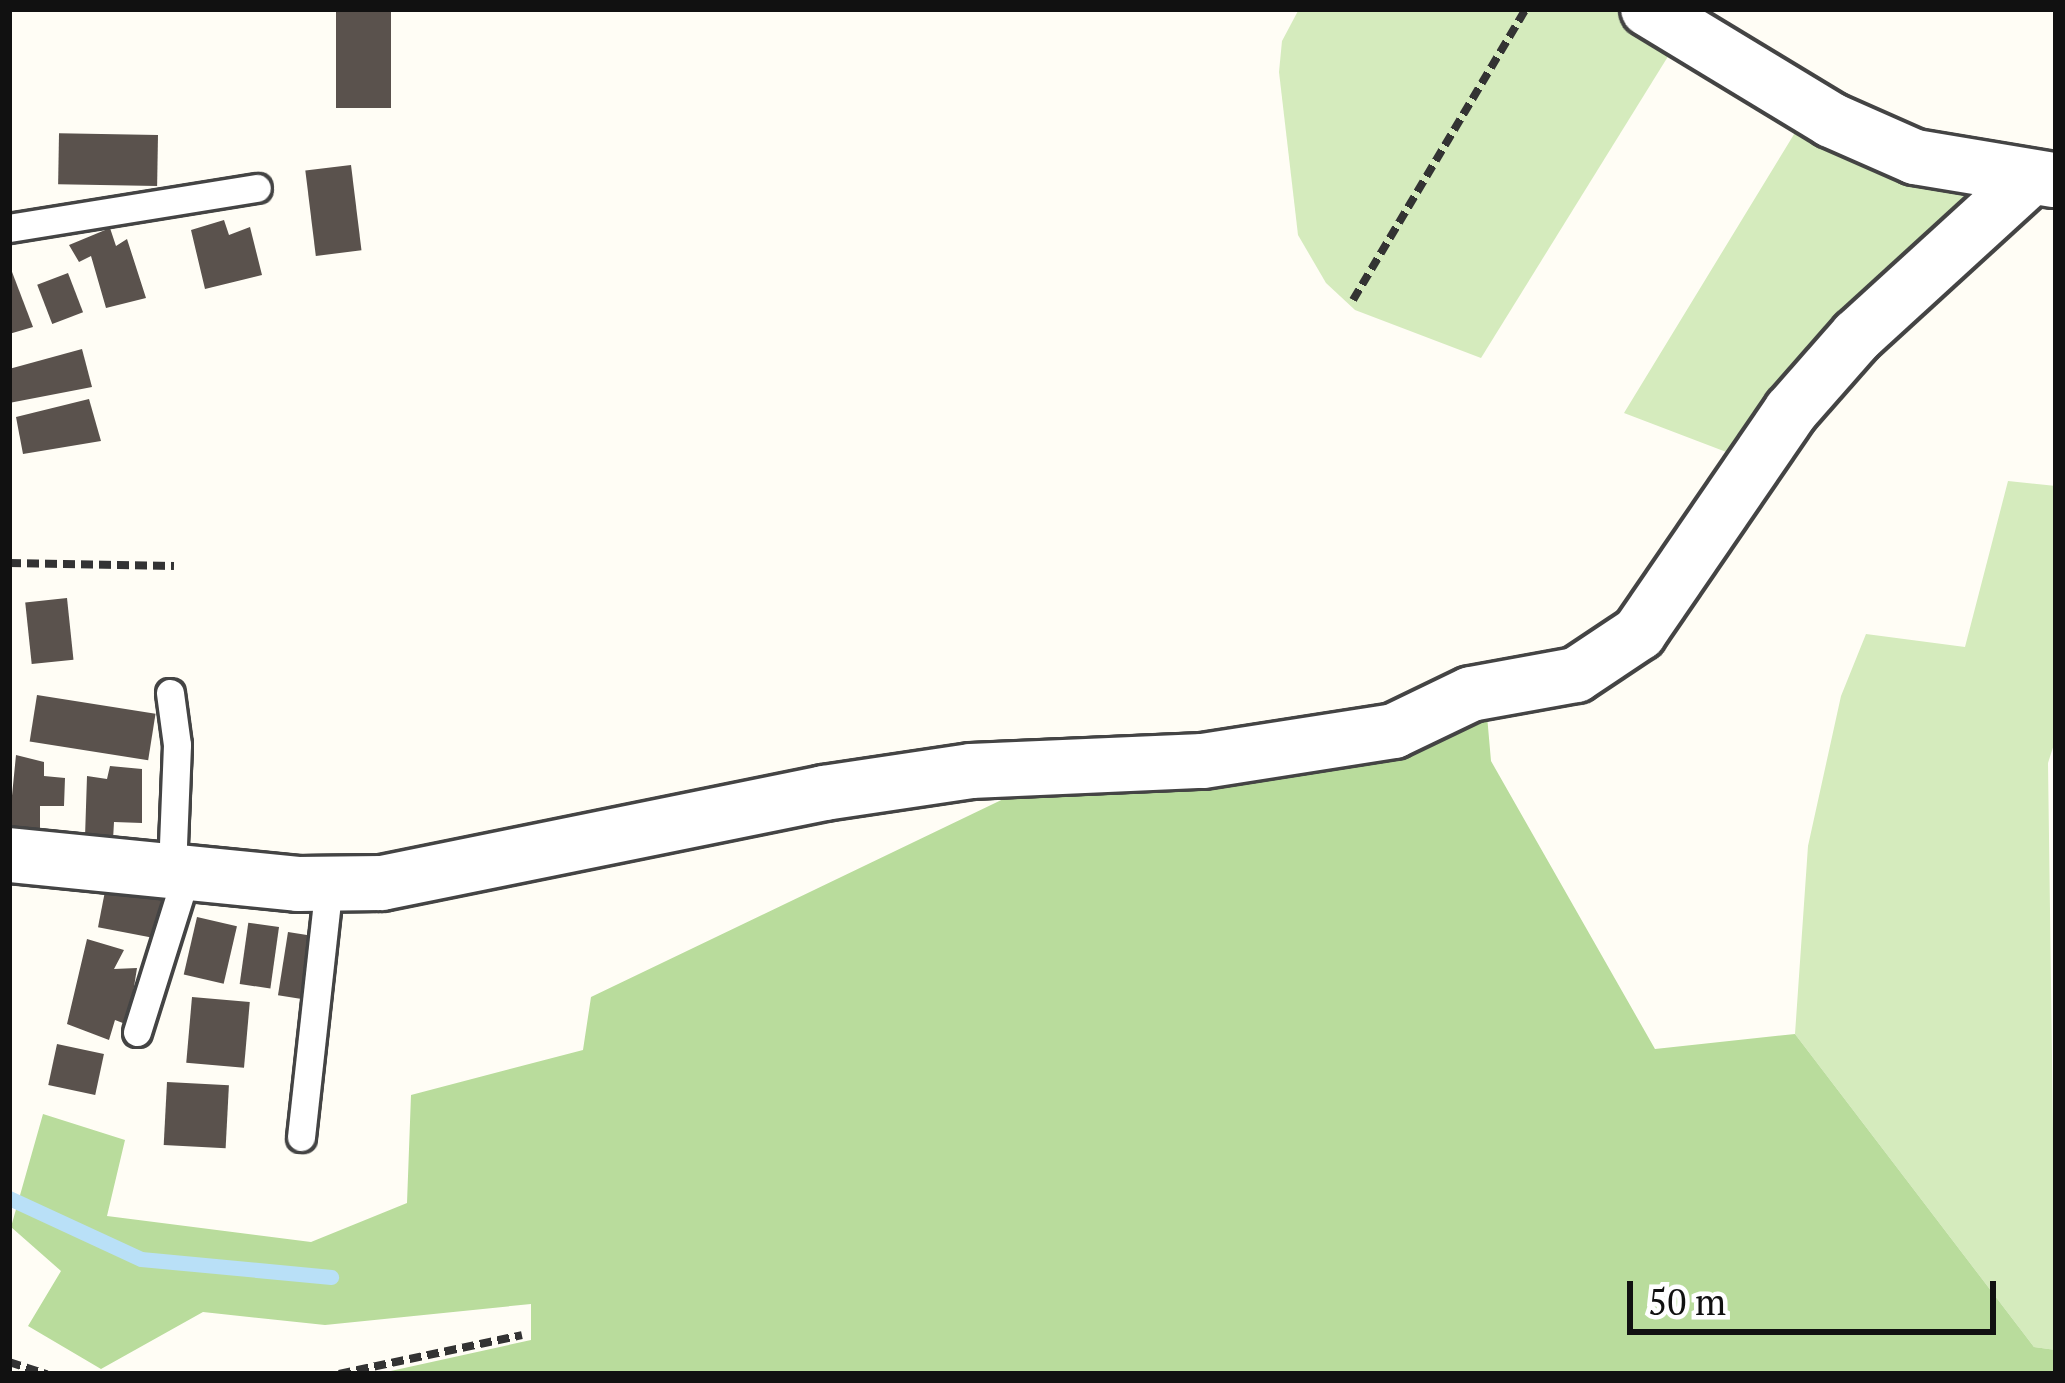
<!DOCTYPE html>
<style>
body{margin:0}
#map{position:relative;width:2065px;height:1383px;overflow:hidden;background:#fffdf5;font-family:"PT Serif",serif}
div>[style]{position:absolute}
.green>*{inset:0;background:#d5ebbd}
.forest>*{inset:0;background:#b9dc9c}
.stream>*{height:15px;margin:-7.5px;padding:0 7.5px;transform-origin:7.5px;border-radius:7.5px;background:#b9e0f7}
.building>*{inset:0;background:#5a524d;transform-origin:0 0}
.path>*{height:8px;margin-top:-4px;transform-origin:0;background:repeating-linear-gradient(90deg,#333 0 12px,transparent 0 18px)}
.roads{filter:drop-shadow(3px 0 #444) drop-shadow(-3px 0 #444) drop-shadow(0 3px #444) drop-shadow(0 -3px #444)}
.service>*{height:27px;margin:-13.5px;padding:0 13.5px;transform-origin:13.5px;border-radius:13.5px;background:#fff}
.minor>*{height:54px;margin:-27px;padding:0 27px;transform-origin:27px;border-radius:27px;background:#fff}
span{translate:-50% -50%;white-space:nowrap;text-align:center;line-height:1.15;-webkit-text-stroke:12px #fff;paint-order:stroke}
.frame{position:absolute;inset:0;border:12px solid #111;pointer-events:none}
.scale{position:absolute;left:1627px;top:1281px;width:369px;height:54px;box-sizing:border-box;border:6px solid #111;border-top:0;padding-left:15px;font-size:36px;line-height:42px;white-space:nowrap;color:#111;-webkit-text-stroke:9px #fff;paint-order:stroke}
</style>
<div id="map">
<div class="green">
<div style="clip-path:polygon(1299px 9px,1617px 9px,1672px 50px,1481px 358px,1355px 310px,1326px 283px,1298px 235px,1279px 72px,1282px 41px)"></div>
<div style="clip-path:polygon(1796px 131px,1839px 157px,1992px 192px,1884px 269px,1742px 458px,1624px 413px)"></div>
<div style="clip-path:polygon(2008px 481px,2056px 486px,2056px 738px,2048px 763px,2056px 1350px,2034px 1347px,1795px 1034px,1808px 846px,1841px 696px,1866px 634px,1965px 647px)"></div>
</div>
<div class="forest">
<div style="clip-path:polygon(1486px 704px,1491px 761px,1655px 1049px,1795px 1034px,2034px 1347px,2056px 1350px,2056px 1374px,377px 1374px,531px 1340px,531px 1304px,325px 1325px,203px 1312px,101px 1369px,28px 1326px,61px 1271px,11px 1227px,43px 1114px,125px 1140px,107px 1216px,311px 1242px,407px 1203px,411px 1095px,583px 1050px,591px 997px,1018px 792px)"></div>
</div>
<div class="stream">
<div style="left:9px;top:1198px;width:145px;rotate:24.8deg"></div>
<div style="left:141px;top:1259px;width:191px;rotate:5.4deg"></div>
</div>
<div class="building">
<div style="left:336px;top:9px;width:55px;height:99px"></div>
<div style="left:158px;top:135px;width:51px;height:99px;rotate:91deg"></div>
<div style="left:351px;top:165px;width:86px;height:46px;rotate:83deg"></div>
<div style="clip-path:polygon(224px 220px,229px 235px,250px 227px,262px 275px,205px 289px,191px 230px)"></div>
<div style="clip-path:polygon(110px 228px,116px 246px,127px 239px,146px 298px,106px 308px,91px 256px,79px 262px,69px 245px)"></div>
<div style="clip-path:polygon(9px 264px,33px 327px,9px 334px)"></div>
<div style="left:68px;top:273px;width:42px;height:33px;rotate:69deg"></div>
<div style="clip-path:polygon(82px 349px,92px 387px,9px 403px,9px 369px)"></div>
<div style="clip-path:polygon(89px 399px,101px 441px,23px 454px,16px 417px)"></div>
<div style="left:67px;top:598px;width:62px;height:42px;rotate:84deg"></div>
<div style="left:37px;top:695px;width:120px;height:47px;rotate:9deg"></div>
<div style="clip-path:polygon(16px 755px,44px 762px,44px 776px,65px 778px,64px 806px,40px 806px,40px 829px,9px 826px)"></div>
<div style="clip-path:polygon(110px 766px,142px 769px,142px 823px,114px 822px,113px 840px,85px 837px,87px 776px,107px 779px)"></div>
<div style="left:106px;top:886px;width:57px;height:42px;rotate:11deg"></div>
<div style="left:197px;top:917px;width:41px;height:59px;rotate:13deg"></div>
<div style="left:279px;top:927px;width:62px;height:31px;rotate:98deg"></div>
<div style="left:288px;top:932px;width:24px;height:64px;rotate:9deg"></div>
<div style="clip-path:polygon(87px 939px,124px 950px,114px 969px,137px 968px,128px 1025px,115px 1020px,109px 1040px,67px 1024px)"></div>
<div style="left:192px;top:997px;width:58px;height:66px;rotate:5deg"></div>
<div style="left:57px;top:1044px;width:48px;height:42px;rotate:12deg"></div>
<div style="left:167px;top:1082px;width:62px;height:63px;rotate:3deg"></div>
</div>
<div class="path">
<div style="left:1353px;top:300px;width:339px;rotate:-59.3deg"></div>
<div style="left:9px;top:563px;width:165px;rotate:1deg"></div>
<div style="left:9px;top:1362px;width:40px;rotate:18deg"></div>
<div style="left:339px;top:1374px;width:187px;rotate:-12deg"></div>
</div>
<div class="roads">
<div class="service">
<div style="left:9px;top:228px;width:251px;rotate:-9.2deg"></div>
<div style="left:170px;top:693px;width:52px;rotate:82.3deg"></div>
<div style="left:177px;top:745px;width:126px;rotate:92.3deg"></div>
<div style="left:137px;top:1032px;width:168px;rotate:-72.6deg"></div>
<div style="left:301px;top:1137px;width:256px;rotate:-83.7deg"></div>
</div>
<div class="minor">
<div style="left:1648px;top:9px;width:214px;rotate:31.2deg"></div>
<div style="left:1831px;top:120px;width:92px;rotate:23.8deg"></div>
<div style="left:1915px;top:157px;width:141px;rotate:9.4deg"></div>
<div style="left:9px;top:855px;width:290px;rotate:5.7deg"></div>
<div style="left:298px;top:884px;width:84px;rotate:-0.7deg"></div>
<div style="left:382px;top:883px;width:451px;rotate:-11.5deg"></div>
<div style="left:824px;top:793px;width:149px;rotate:-8.5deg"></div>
<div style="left:971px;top:771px;width:232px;rotate:-2.5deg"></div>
<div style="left:1203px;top:761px;width:193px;rotate:-8.9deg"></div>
<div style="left:1394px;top:731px;width:85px;rotate:-25.7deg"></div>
<div style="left:1471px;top:694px;width:107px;rotate:-10.3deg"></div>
<div style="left:1576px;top:675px;width:76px;rotate:-33.7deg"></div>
<div style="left:1639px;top:633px;width:269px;rotate:-55.6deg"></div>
<div style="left:1791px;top:411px;width:100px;rotate:-48.7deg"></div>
<div style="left:1857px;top:336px;width:231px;rotate:-42.4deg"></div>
</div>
</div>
<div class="frame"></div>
<div class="scale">50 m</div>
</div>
